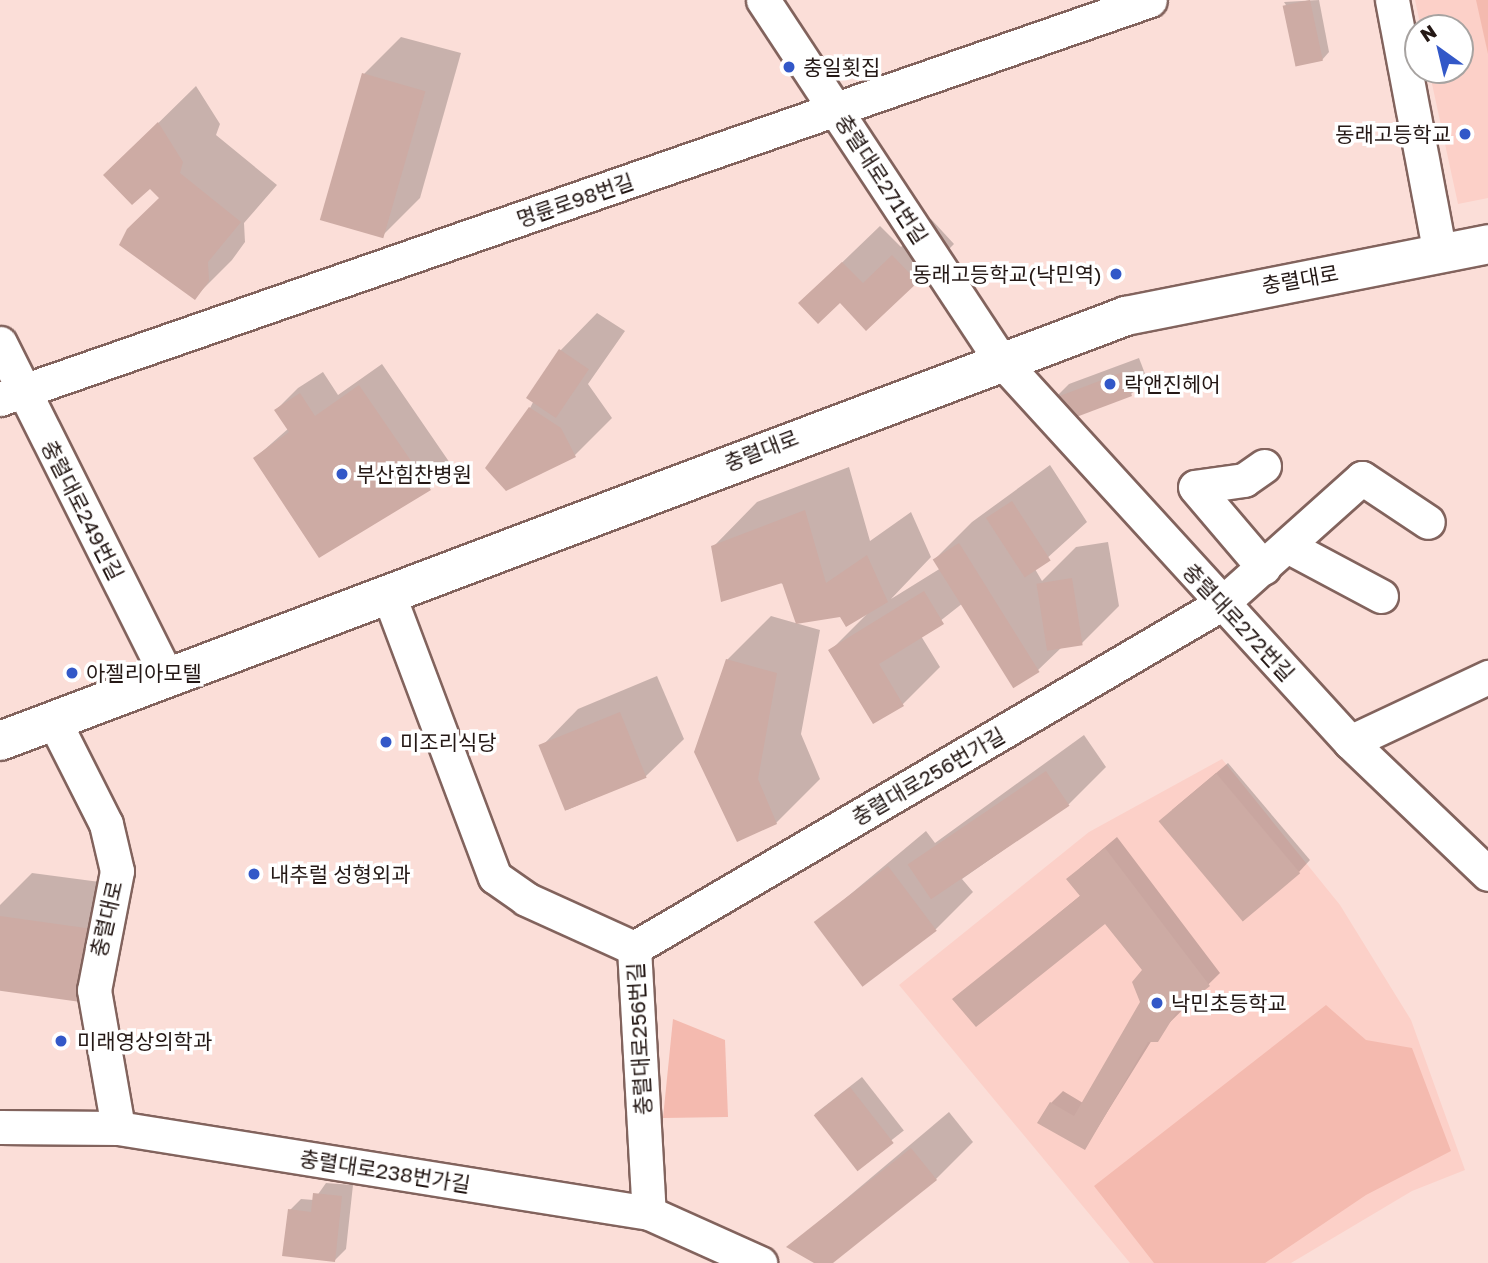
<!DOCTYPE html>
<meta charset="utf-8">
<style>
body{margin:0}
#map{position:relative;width:1488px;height:1263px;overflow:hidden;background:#fbded8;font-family:"Golos Text","Noto Sans KR",sans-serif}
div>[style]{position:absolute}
.built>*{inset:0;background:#fcd0c8}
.green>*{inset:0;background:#f4baaf}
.shadow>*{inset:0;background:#0003;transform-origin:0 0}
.building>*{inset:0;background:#cdaba4;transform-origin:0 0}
.roads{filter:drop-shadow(2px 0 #82635d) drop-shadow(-2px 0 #82635d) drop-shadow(0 2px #82635d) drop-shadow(0 -2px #82635d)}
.minor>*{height:33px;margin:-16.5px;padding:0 16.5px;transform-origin:16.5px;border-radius:16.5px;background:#fff}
.major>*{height:38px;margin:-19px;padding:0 19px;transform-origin:19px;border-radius:19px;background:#fff}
.dots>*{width:19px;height:19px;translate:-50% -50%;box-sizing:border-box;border:4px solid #fff;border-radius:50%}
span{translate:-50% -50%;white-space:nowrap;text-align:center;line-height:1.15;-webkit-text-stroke:7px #fff;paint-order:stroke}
.poi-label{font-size:21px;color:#241815}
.left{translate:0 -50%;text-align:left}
.right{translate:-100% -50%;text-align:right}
.street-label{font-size:21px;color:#241815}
.north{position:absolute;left:1404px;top:14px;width:70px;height:70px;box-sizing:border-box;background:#fff;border:2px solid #a7a3a1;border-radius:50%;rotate:326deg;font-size:19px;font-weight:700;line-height:28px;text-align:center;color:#241815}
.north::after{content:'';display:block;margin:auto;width:24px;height:32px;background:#3358c8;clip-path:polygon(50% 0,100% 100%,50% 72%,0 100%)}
</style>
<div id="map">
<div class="built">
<div style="clip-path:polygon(1415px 0,1488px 0,1488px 198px,1458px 204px,1429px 70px,1460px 70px,1460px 28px,1421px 28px)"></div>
<div style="clip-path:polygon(1222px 759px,1340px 905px,1411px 1020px,1465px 1170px,1412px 1191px,1291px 1263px,1130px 1263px,899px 985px,1089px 832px)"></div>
</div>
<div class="green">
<div style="clip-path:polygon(1476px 0,1488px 0,1488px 54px)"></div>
<div style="clip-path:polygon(1326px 1005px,1366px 1040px,1412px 1048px,1451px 1151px,1366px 1195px,1265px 1263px,1154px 1263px,1094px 1186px)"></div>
<div style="clip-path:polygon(673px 1019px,725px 1040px,728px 1117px,663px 1118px)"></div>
</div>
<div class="shadow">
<div style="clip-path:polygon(1319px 0,1329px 52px,1322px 60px,1284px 2px)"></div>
<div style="clip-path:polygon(401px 37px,461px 53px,420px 198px,383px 235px,364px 74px)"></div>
<div style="clip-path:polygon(196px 86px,220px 124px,216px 135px,277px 185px,244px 223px,245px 242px,232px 260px,195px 297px,143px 138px)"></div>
<div style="clip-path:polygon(931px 219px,954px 244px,917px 281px,840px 301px,800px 303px,880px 226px,901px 247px)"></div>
<div style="clip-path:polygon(597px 313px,625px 331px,588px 384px,612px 418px,575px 455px,506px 489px,530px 408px,560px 351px)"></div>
<div style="clip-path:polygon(1139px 358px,1147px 379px,1131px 394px,1054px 399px,1069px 384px)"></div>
<div style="clip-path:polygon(382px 364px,452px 466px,430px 488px,319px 556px,255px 458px,289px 428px,276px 410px,298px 388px,323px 372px,338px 395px)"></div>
<div style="clip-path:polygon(1050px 465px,1087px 522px,1035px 569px,1042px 581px,1076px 547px,1108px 542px,1119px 606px,1082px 643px,1062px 647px,1037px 671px,963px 603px,921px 636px,940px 667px,903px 704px,874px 722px,830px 651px,867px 614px,841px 615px,713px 547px,757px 502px,849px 467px,870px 541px,911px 512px,931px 557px,891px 599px,941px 568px,935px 559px,972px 522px)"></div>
<div style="clip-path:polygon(771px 616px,820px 630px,801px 734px,820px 779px,776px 823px,738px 839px,727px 660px)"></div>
<div style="clip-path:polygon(657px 676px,684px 739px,646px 776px,567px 810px,541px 747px,578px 709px)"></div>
<div style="clip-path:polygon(1084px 735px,1106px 767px,1069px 804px,962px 879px,973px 892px,936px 929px,816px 923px,926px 831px,935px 843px)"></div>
<div style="clip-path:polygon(1228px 763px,1310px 860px,1299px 872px,1172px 810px)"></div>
<div style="clip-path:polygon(1117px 837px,1220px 973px,1152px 1040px,1085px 1148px,1051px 1103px,1063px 1091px,1083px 1103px,1142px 1002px,1145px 970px,1105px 921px,955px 999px,1081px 895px,1080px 868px)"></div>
<div style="clip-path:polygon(32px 873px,130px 886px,120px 956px,78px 999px,0 988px,0 905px)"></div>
<div style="left:862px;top:1077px;width:68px;height:60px;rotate:52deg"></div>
<div style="clip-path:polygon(949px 1112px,973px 1142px,936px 1179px,831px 1263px,789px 1247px)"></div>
<div style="clip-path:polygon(326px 1183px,353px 1185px,346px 1249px,334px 1261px,290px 1210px,301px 1199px,314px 1200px)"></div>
</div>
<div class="building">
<div style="left:1310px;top:0;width:62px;height:28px;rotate:78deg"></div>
<div style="left:362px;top:73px;width:66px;height:153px;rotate:16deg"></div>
<div style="clip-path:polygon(158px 122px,183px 162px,180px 173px,241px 222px,208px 262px,209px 281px,195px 300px,119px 245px,127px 229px,159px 198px,150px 189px,132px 205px,103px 175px)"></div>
<div style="clip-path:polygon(892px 255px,918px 282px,866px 331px,840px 303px,818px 324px,798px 303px,842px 262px,863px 283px)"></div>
<div style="left:559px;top:349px;width:36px;height:59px;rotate:34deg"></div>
<div style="clip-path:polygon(1123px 372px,1132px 396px,1071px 419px,1052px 399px)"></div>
<div style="clip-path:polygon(359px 385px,431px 490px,319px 558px,253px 458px,289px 432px,274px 410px,300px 393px,315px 416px)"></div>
<div style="clip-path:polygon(529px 407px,561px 428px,576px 457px,506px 491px,485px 468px)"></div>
<div style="left:1012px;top:501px;width:71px;height:31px;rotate:57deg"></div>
<div style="clip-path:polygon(805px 510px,826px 583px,867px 555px,888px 602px,846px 627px,840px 617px,796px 624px,782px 583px,721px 602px,711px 546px)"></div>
<div style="left:959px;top:543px;width:152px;height:31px;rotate:58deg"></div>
<div style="left:1072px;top:578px;width:68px;height:36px;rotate:81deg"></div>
<div style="clip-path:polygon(924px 591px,944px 624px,879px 664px,904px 706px,873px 724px,828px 650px)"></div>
<div style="clip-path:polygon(726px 659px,777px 673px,758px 779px,777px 824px,737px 842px,694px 752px)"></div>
<div style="left:620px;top:712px;width:71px;height:88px;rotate:68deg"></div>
<div style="left:1046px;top:771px;width:42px;height:167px;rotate:56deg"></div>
<div style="left:1216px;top:773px;width:131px;height:75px;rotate:50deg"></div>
<div style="clip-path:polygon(1105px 848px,1210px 986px,1176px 1013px,1158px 1042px,1148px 1042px,1085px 1150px,1037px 1123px,1050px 1102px,1074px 1116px,1140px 1002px,1132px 982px,1142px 970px,1105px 924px,976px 1027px,952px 999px,1080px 896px,1066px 879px)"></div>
<div style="left:888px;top:866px;width:81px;height:93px;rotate:53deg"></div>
<div style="left:0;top:916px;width:90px;height:74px;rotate:8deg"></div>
<div style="left:850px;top:1087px;width:71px;height:46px;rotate:52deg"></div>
<div style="clip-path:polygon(911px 1148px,937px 1180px,833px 1263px,814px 1263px,786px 1247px)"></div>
<div style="clip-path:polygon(313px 1193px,342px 1196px,335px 1262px,282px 1256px,288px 1209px,311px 1212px)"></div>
</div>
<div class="roads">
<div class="minor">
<div style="left:763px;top:0;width:430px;rotate:56.6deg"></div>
<div style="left:1000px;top:359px;width:519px;rotate:47.58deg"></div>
<div style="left:1350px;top:742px;width:191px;rotate:43.7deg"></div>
<div style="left:1392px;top:0;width:258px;rotate:79.3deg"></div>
<div style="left:0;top:343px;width:373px;rotate:63.4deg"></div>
<div style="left:0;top:399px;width:1217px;rotate:-19.13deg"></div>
<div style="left:1264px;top:466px;width:24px;rotate:145deg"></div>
<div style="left:1244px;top:480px;width:49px;rotate:171.9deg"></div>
<div style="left:1195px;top:487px;width:106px;rotate:49.6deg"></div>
<div style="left:1291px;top:548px;width:102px;rotate:28.1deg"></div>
<div style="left:388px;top:593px;width:303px;rotate:69.4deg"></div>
<div style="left:495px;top:877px;width:38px;rotate:35deg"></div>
<div style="left:526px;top:899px;width:119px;rotate:24.4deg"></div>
<div style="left:634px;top:948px;width:265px;rotate:86.8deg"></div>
<div style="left:54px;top:721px;width:115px;rotate:63.2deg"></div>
<div style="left:106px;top:824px;width:48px;rotate:76.8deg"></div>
<div style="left:117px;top:871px;width:121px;rotate:100.9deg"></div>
<div style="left:94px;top:990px;width:140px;rotate:80.1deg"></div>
<div style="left:1350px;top:742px;width:153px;rotate:-25.2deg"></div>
<div style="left:634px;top:948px;width:680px;rotate:-30.37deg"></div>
<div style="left:1221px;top:604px;width:189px;rotate:-41.8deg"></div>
<div style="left:1362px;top:478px;width:79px;rotate:33.7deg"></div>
<div style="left:0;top:1127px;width:118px;rotate:0.5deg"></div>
<div style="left:118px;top:1128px;width:538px;rotate:9.09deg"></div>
<div style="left:649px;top:1213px;width:122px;rotate:24.2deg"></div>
</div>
<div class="major">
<div style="left:0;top:741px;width:1204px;rotate:-20.68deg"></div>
<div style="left:1126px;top:316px;width:369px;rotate:-11.2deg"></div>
</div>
</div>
<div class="dots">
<div style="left:789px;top:67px;background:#3358c8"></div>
<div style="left:1465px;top:134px;background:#3358c8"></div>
<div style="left:1116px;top:274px;background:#3358c8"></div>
<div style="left:1110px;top:384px;background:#3358c8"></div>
<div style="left:342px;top:474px;background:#3358c8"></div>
<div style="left:72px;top:673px;background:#3358c8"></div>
<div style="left:386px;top:742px;background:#3358c8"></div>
<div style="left:254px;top:874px;background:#3358c8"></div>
<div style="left:1157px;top:1003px;background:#3358c8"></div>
<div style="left:61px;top:1041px;background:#3358c8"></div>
</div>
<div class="poi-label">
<span class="left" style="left:803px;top:67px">충일횟집</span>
<span class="right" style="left:1451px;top:134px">동래고등학교</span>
<span class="right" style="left:1102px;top:274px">동래고등학교(낙민역)</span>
<span class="left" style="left:1124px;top:384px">락앤진헤어</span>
<span class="left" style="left:356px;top:474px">부산힘찬병원</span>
<span class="left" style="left:86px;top:673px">아젤리아모텔</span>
<span class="left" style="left:400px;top:742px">미조리식당</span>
<span class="left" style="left:270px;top:874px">내추럴 성형외과</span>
<span class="left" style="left:1171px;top:1003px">낙민초등학교</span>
<span class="left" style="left:77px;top:1041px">미래영상의학과</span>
</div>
<div class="street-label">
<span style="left:882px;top:179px;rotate:57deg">충렬대로271번길</span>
<span style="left:575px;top:200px;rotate:-19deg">명륜로98번길</span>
<span style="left:1300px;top:279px;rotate:-10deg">충렬대로</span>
<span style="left:761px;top:450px;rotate:-21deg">충렬대로</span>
<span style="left:83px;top:510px;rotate:63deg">충렬대로249번길</span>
<span style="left:1239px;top:622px;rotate:47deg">충렬대로272번길</span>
<span style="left:928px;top:776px;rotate:-30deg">충렬대로256번가길</span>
<span style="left:106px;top:919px;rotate:-77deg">충렬대로</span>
<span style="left:639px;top:1039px;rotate:-93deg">충렬대로256번길</span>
<span style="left:385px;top:1171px;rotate:9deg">충렬대로238번가길</span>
</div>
<div class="north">N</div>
</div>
